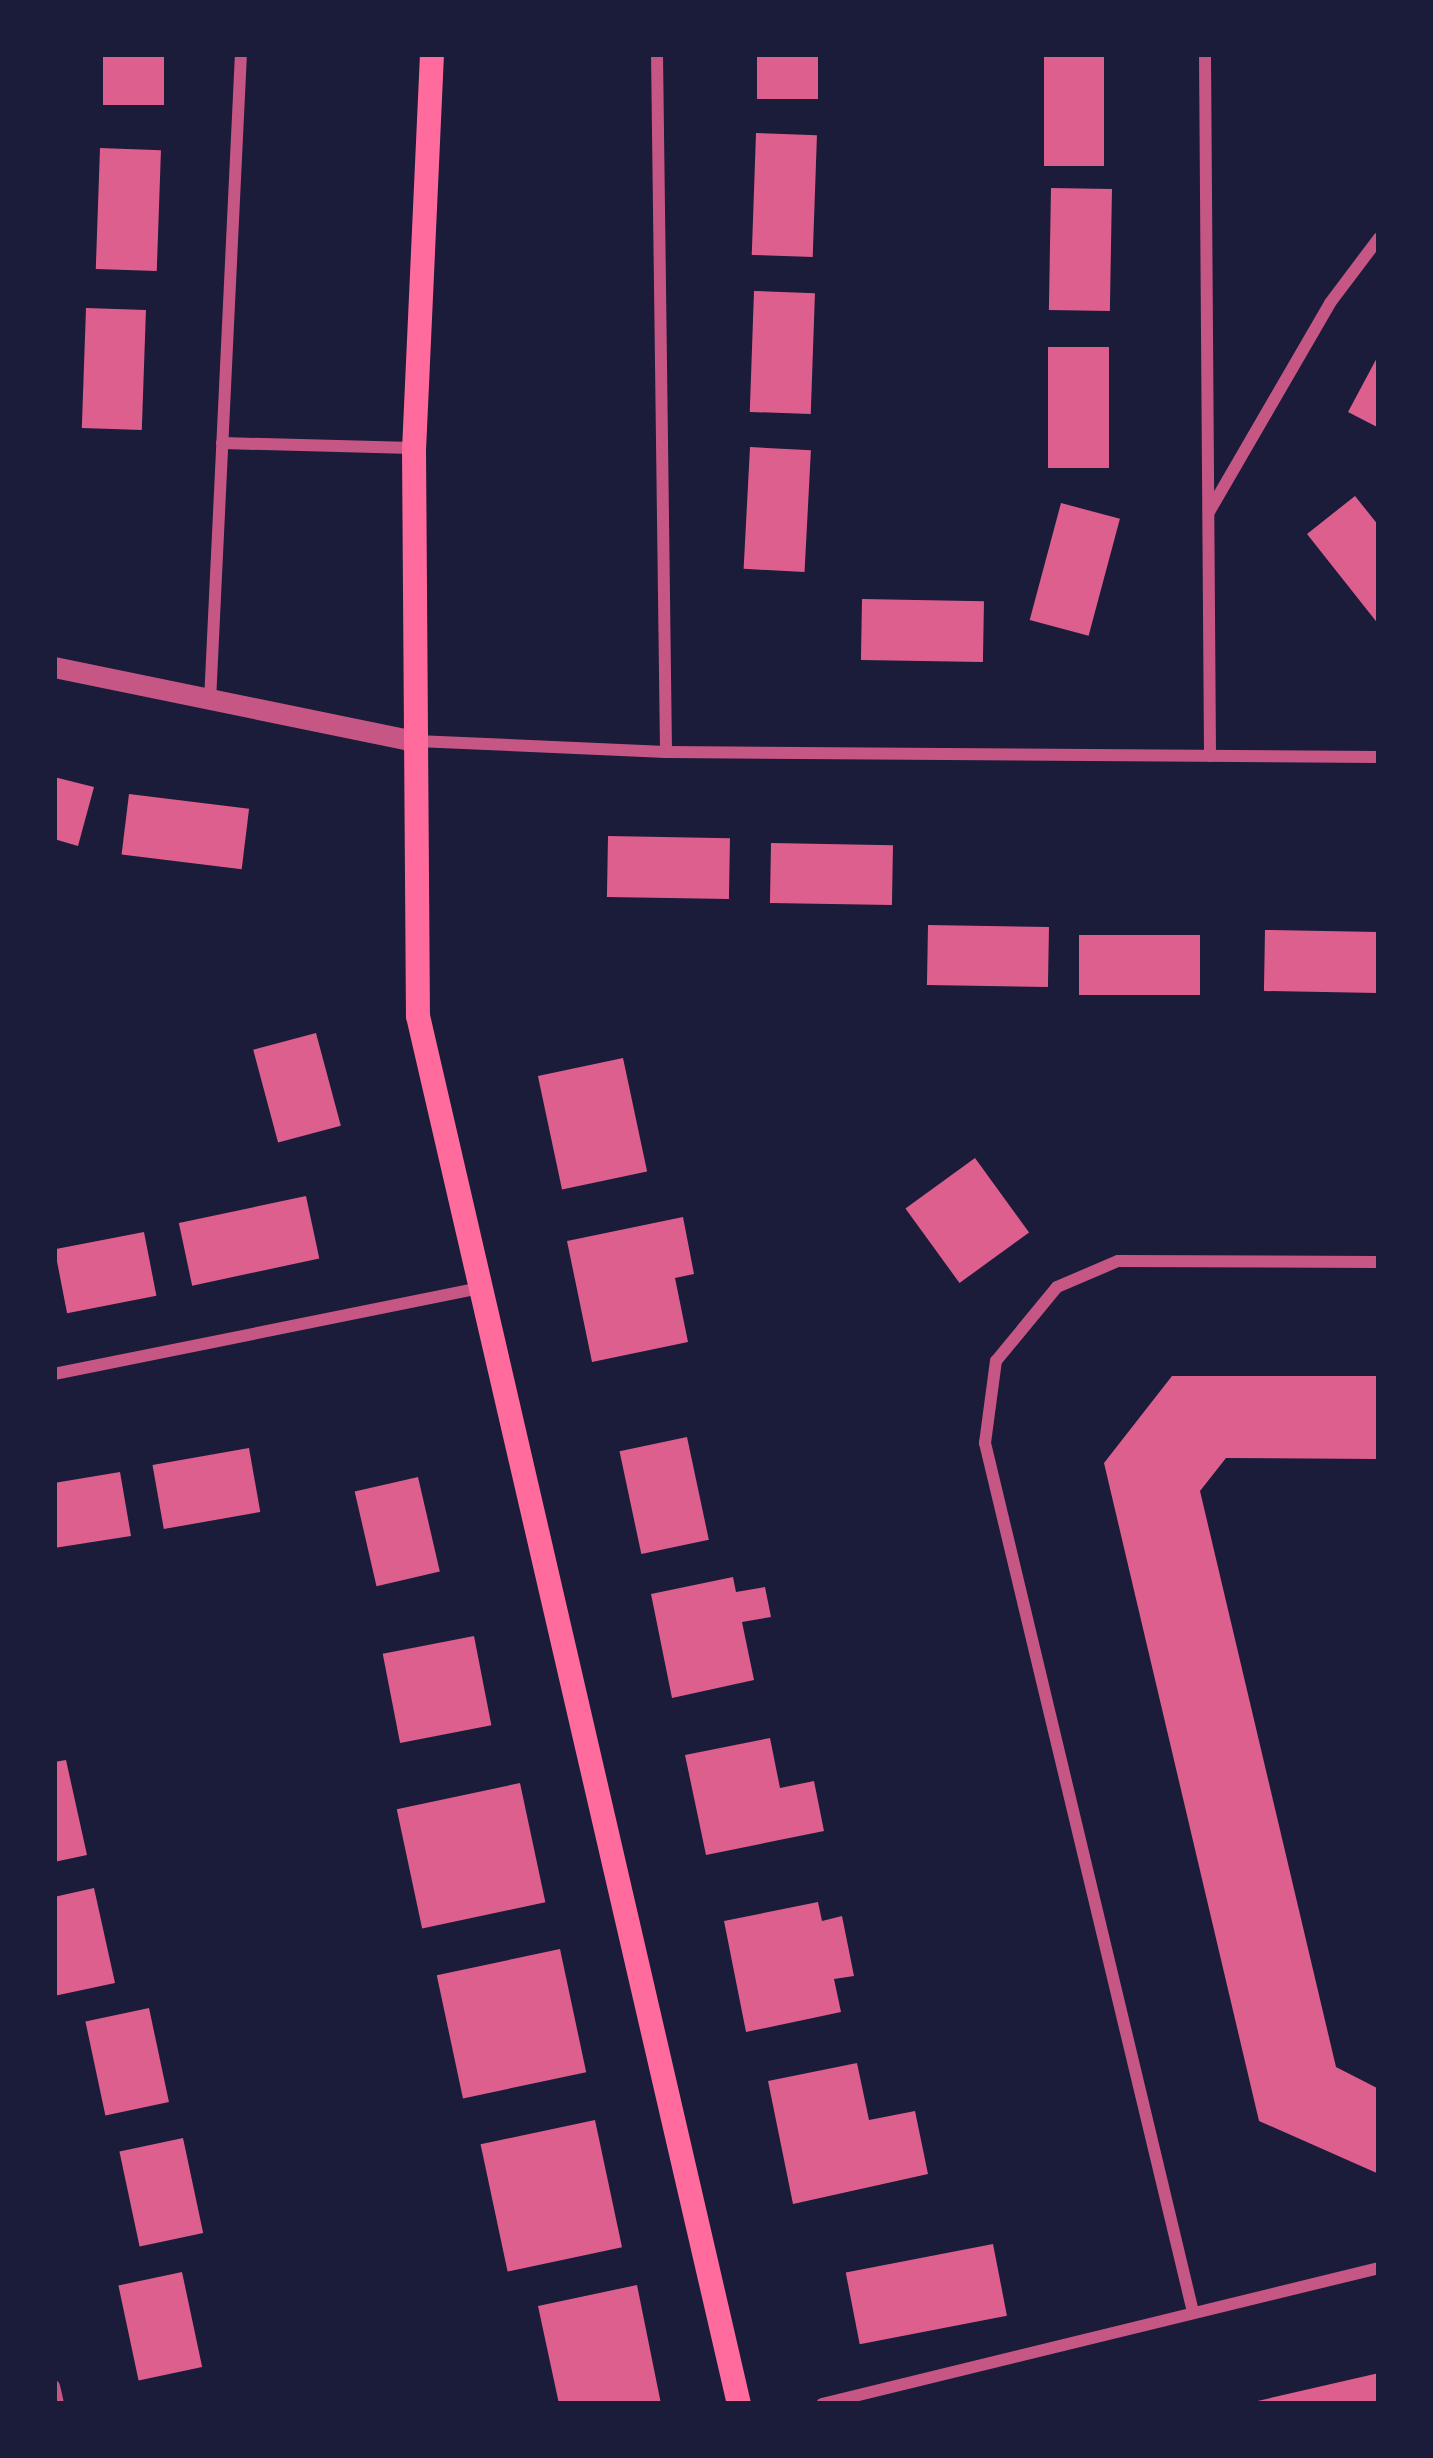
<!DOCTYPE html>
<style>
body{margin:0}
#map{position:relative;width:1433px;height:2458px;overflow:hidden;background:#1b1b3a;font-family:"Source Serif 4",serif}
div>[style]{position:absolute}
.building>*{inset:0;background:#dd5f8e;transform-origin:0 0}
.minor>*{height:12px;margin:-6px;padding:0 6px;transform-origin:6px;border-radius:6px;background:#c65784}
.tertiary>*{height:21px;margin:-10.5px;padding:0 10.5px;transform-origin:10.5px;border-radius:10.5px;background:#c65784}
.secondary>*{height:24px;margin:-12px;padding:0 12px;transform-origin:12px;border-radius:12px;background:#ff6b9d}
span{translate:-50% -50%;white-space:nowrap;text-align:center;line-height:1.15;-webkit-text-stroke:10px #1b1b3a;paint-order:stroke}
.frame{position:absolute;inset:0;border:57px solid #1b1b3a;pointer-events:none}
</style>
<div id="map">
<div class="building">
<div style="left:103px;top:54px;width:61px;height:51px"></div>
<div style="left:757px;top:54px;width:61px;height:45px"></div>
<div style="left:1044px;top:54px;width:60px;height:112px"></div>
<div style="left:756px;top:133px;width:61px;height:122px;rotate:2deg"></div>
<div style="left:100px;top:148px;width:61px;height:121px;rotate:2deg"></div>
<div style="left:1051px;top:188px;width:61px;height:122px;rotate:1deg"></div>
<div style="left:754px;top:291px;width:61px;height:121px;rotate:2deg"></div>
<div style="left:86px;top:308px;width:60px;height:120px;rotate:2deg"></div>
<div style="left:1048px;top:347px;width:61px;height:121px"></div>
<div style="clip-path:polygon(1379px 354px,1379px 428px,1348px 412px)"></div>
<div style="left:750px;top:447px;width:61px;height:122px;rotate:3deg"></div>
<div style="clip-path:polygon(1355px 496px,1379px 526px,1379px 625px,1307px 534px)"></div>
<div style="left:1061px;top:503px;width:61px;height:121px;rotate:15deg"></div>
<div style="left:862px;top:599px;width:122px;height:61px;rotate:1deg"></div>
<div style="clip-path:polygon(54px 777px,94px 787px,78px 846px,54px 839px)"></div>
<div style="left:129px;top:794px;width:121px;height:61px;rotate:7deg"></div>
<div style="left:608px;top:836px;width:122px;height:61px;rotate:1deg"></div>
<div style="left:771px;top:843px;width:122px;height:60px;rotate:1deg"></div>
<div style="left:928px;top:925px;width:121px;height:60px;rotate:1deg"></div>
<div style="left:1265px;top:930px;width:114px;height:61px;rotate:1deg"></div>
<div style="left:1079px;top:935px;width:121px;height:60px"></div>
<div style="left:316px;top:1033px;width:96px;height:65px;rotate:75deg"></div>
<div style="left:623px;top:1058px;width:116px;height:87px;rotate:78deg"></div>
<div style="left:975px;top:1158px;width:92px;height:86px;rotate:54deg"></div>
<div style="left:306px;top:1196px;width:64px;height:130px;rotate:78deg"></div>
<div style="clip-path:polygon(683px 1217px,694px 1274px,675px 1278px,688px 1342px,592px 1362px,567px 1241px)"></div>
<div style="left:144px;top:1232px;width:65px;height:91px;rotate:79deg"></div>
<div style="clip-path:polygon(1172px 1376px,1379px 1376px,1379px 1459px,1226px 1458px,1200px 1491px,1336px 2067px,1379px 2089px,1379px 2174px,1259px 2121px,1104px 1463px)"></div>
<div style="left:687px;top:1437px;width:105px;height:69px;rotate:78deg"></div>
<div style="left:249px;top:1448px;width:65px;height:98px;rotate:80deg"></div>
<div style="clip-path:polygon(120px 1472px,131px 1536px,54px 1548px,54px 1483px)"></div>
<div style="left:418px;top:1477px;width:97px;height:65px;rotate:77deg"></div>
<div style="clip-path:polygon(733px 1577px,736px 1592px,765px 1587px,771px 1617px,742px 1622px,754px 1680px,672px 1698px,651px 1594px)"></div>
<div style="left:474px;top:1636px;width:91px;height:93px;rotate:79deg"></div>
<div style="clip-path:polygon(770px 1738px,780px 1788px,814px 1781px,824px 1831px,706px 1855px,685px 1755px)"></div>
<div style="clip-path:polygon(66px 1760px,87px 1855px,54px 1862px,54px 1762px)"></div>
<div style="left:520px;top:1783px;width:122px;height:126px;rotate:78deg"></div>
<div style="clip-path:polygon(94px 1888px,115px 1983px,54px 1996px,54px 1897px)"></div>
<div style="clip-path:polygon(818px 1902px,822px 1921px,842px 1916px,854px 1976px,834px 1979px,841px 2012px,746px 2032px,724px 1921px)"></div>
<div style="left:560px;top:1949px;width:126px;height:126px;rotate:78deg"></div>
<div style="left:149px;top:2008px;width:96px;height:65px;rotate:78deg"></div>
<div style="clip-path:polygon(857px 2063px,869px 2120px,915px 2111px,928px 2174px,793px 2204px,768px 2081px)"></div>
<div style="left:595px;top:2120px;width:130px;height:117px;rotate:78deg"></div>
<div style="left:183px;top:2138px;width:97px;height:65px;rotate:78deg"></div>
<div style="left:993px;top:2244px;width:73px;height:150px;rotate:79deg"></div>
<div style="left:182px;top:2272px;width:97px;height:65px;rotate:78deg"></div>
<div style="clip-path:polygon(637px 2285px,661px 2404px,559px 2404px,538px 2306px)"></div>
<div style="clip-path:polygon(1379px 2373px,1379px 2404px,1253px 2404px,1253px 2402px)"></div>
</div>
<div class="minor">
<div style="left:657px;top:54px;width:698px;rotate:89.26deg"></div>
<div style="left:1205px;top:54px;width:702px;rotate:89.59deg"></div>
<div style="left:222px;top:443px;width:191px;rotate:1.5deg"></div>
<div style="left:1209px;top:512px;width:241px;rotate:-59.9deg"></div>
<div style="left:1330px;top:303px;width:81px;rotate:-53deg"></div>
<div style="left:210px;top:701px;width:648px;rotate:-87.26deg"></div>
<div style="left:416px;top:741px;width:250px;rotate:2.5deg"></div>
<div style="left:666px;top:752px;width:713px;rotate:0.4deg"></div>
<div style="left:54px;top:1374px;width:434px;rotate:-11.4deg"></div>
<div style="left:1193px;top:2312px;width:894px;rotate:-103.46deg"></div>
<div style="left:985px;top:1443px;width:83px;rotate:-82.4deg"></div>
<div style="left:996px;top:1361px;width:96px;rotate:-50.5deg"></div>
<div style="left:1057px;top:1287px;width:66px;rotate:-23.1deg"></div>
<div style="left:1118px;top:1261px;width:261px;rotate:0.2deg"></div>
<div style="left:54px;top:2386px;width:18px;rotate:77deg"></div>
<div style="left:822px;top:2404px;width:573px;rotate:-13.72deg"></div>
</div>
<div class="tertiary">
<div style="left:54px;top:667px;width:369px;rotate:11.6deg"></div>
</div>
<div class="secondary">
<div style="left:432px;top:54px;width:394px;rotate:92.6deg"></div>
<div style="left:414px;top:448px;width:568px;rotate:89.6deg"></div>
<div style="left:418px;top:1016px;width:1425px;rotate:76.98deg"></div>
</div>
<div class="frame"></div>
</div>
